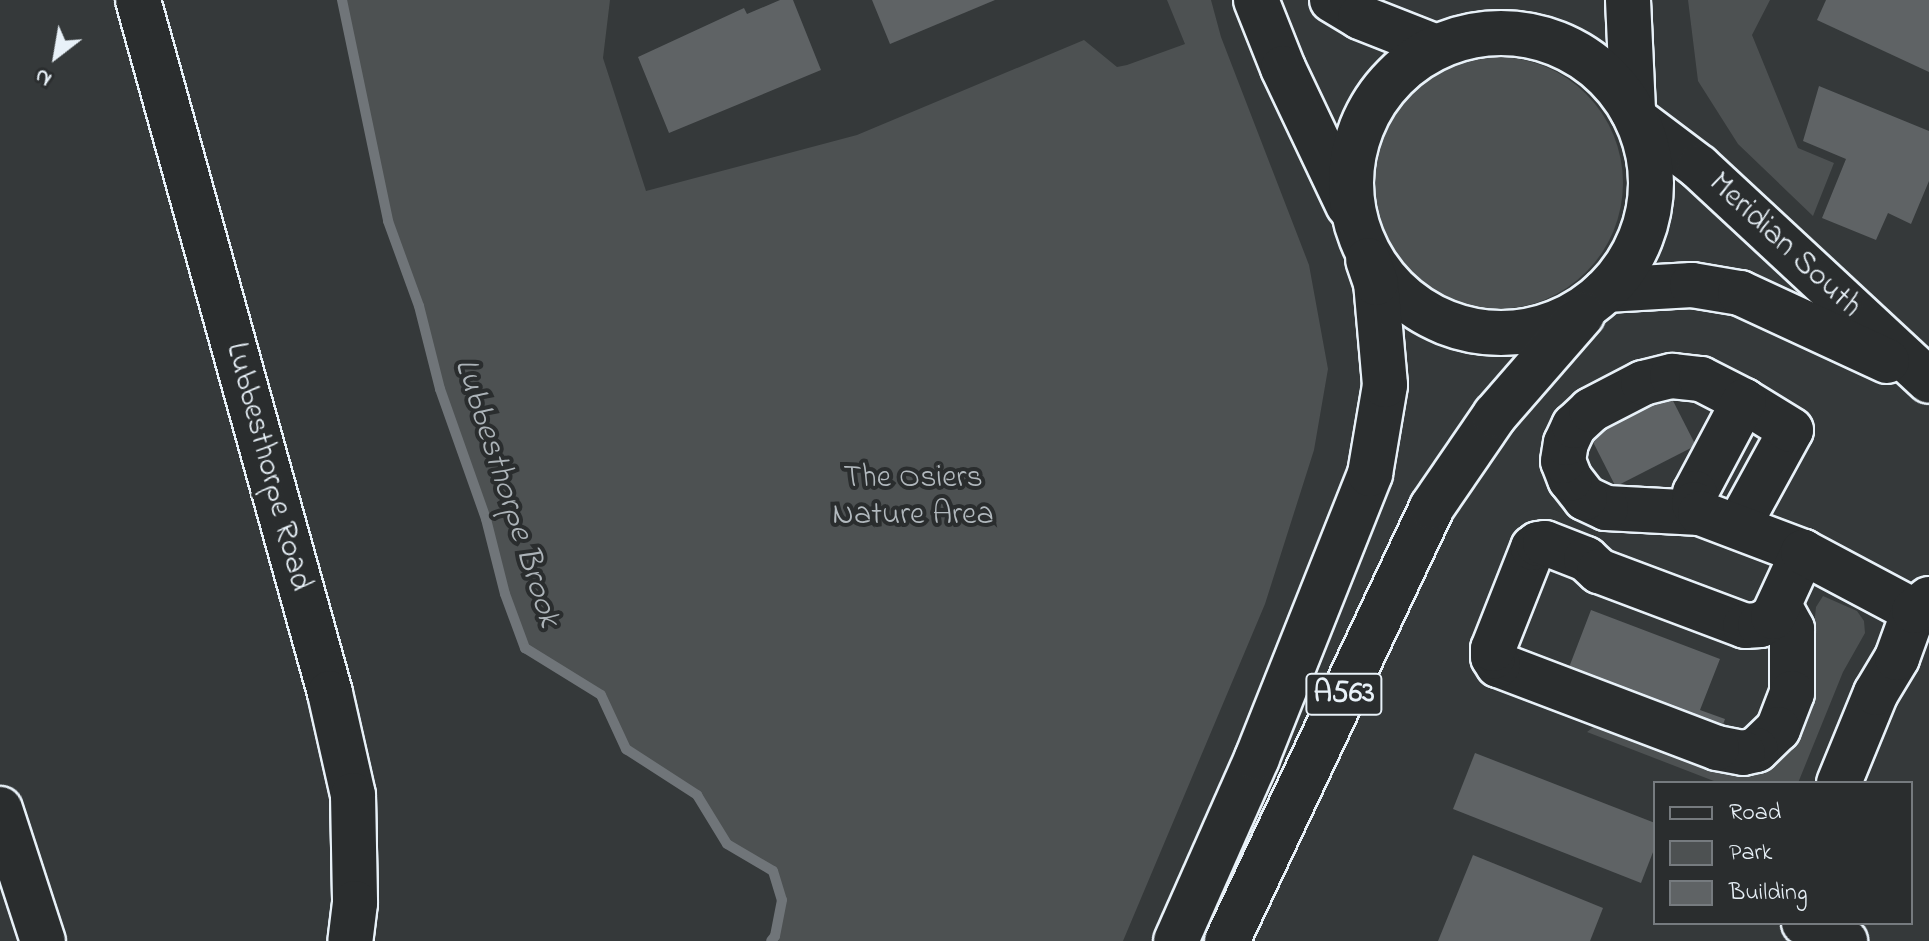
<!DOCTYPE html>
<style>
body{margin:0}
#map{position:relative;width:1929px;height:941px;overflow:hidden;background:#35393a;font-family:"Indie Flower",sans-serif}
div>[style]{position:absolute}
.green>*{inset:0;background:#4d5152}
.round{border-radius:50%}
.stream>*{height:10px;margin:-5px;padding:0 5px;transform-origin:5px;border-radius:5px;background:#707579}
.building>*{inset:0;background:#5f6365;transform-origin:0 0}
.roads{filter:drop-shadow(2px 0 #e8f1f8) drop-shadow(-2px 0 #e8f1f8) drop-shadow(0 2px #e8f1f8) drop-shadow(0 -2px #e8f1f8)}
.minor>*{height:44px;margin:-22px;padding:0 22px;transform-origin:22px;border-radius:22px;background:#2a2d2e}
.highway>*{height:44px;margin:-22px;padding:0 22px;transform-origin:22px;border-radius:22px;background:#2a2d2e}
.highway>.ring{margin:-22px;padding:0;box-sizing:content-box;background:none;border:44px solid #2a2d2e;border-radius:50%}
span{translate:-50% -50%;white-space:nowrap;text-align:center;line-height:1.15;-webkit-text-stroke:8px #2a2d2e;paint-order:stroke}
.shield-label span{padding:2px 6px;background:#2a2d2e;border:2px solid;border-radius:6px;-webkit-text-stroke-width:0}
.shield-label{font-size:30px;color:#e8f1f8;font-weight:700}
.street-label{font-size:32px;color:#e8f1f8}
.park-label{font-size:32px;color:#b2b9be}
.water-label{font-size:34px;color:#acb3b8;font-style:italic}
.legend{position:absolute;left:1653px;top:781px;width:260px;height:144px;box-sizing:border-box;background:#2a2d2e;border:2px solid #767b7f;margin:0;padding:10px 14px;list-style:none;font-size:24px;color:#e8f1f8}
.legend li{display:flex;align-items:center;gap:16px;height:40px}
.legend b{width:40px;border:2px solid #767b7f}
.north{position:absolute;left:16px;top:16px;width:80px;height:80px;-webkit-text-stroke:6px #2a2d2e;paint-order:stroke;rotate:211deg;font-size:22px;font-weight:700;line-height:32px;text-align:center;color:#e8f1f8}
.north::after{content:'';display:block;margin:auto;width:28px;height:36px;background:#e8f1f8;clip-path:polygon(50% 0,100% 100%,50% 72%,0 100%)}
</style>
<div id="map">
<div class="green">
<div style="clip-path:polygon(342px 0,610px 0,603px 58px,646px 191px,857px 135px,1084px 40px,1117px 67px,1127px 65px,1185px 44px,1167px 0,1211px 0,1221px 37px,1309px 265px,1328px 369px,1314px 450px,1265px 604px,1123px 941px,771px 941px,775px 936px,782px 900px,773px 871px,727px 844px,697px 795px,626px 749px,601px 695px,525px 648px,505px 594px,486px 519px,440px 389px,419px 306px,391px 227px)"></div>
<div style="clip-path:polygon(1688px 0,1770px 0,1752px 35px,1798px 148px,1834px 163px,1813px 216px,1738px 144px,1698px 81px)"></div>
<div class="round" style="left:1371px;top:57px;width:252px;height:252px"></div>
<div style="clip-path:polygon(1823px 596px,1857px 611px,1864px 621px,1865px 633px,1843px 672px,1798px 783px,1719px 783px,1587px 732px,1596px 725px,1736px 766px,1812px 645px,1816px 607px)"></div>
</div>
<div class="stream">
<div style="left:342px;top:0;width:226px;rotate:78.2deg"></div>
<div style="left:388px;top:221px;width:90px;rotate:70deg"></div>
<div style="left:419px;top:306px;width:86px;rotate:75.8deg"></div>
<div style="left:440px;top:389px;width:138px;rotate:70.5deg"></div>
<div style="left:486px;top:519px;width:77px;rotate:75.8deg"></div>
<div style="left:505px;top:594px;width:58px;rotate:69.7deg"></div>
<div style="left:525px;top:648px;width:89px;rotate:31.7deg"></div>
<div style="left:601px;top:695px;width:60px;rotate:65.2deg"></div>
<div style="left:626px;top:749px;width:85px;rotate:32.9deg"></div>
<div style="left:697px;top:795px;width:57px;rotate:58.5deg"></div>
<div style="left:727px;top:844px;width:53px;rotate:30.4deg"></div>
<div style="left:773px;top:871px;width:30px;rotate:73deg"></div>
<div style="left:782px;top:900px;width:37px;rotate:101deg"></div>
<div style="left:775px;top:936px;width:6px;rotate:129deg"></div>
</div>
<div class="building">
<div style="clip-path:polygon(780px 0,793px 0,821px 70px,669px 133px,638px 57px,744px 8px,747px 14px)"></div>
<div style="clip-path:polygon(872px 0,995px 0,890px 44px)"></div>
<div style="clip-path:polygon(1826px 0,1929px 0,1929px 72px,1817px 20px)"></div>
<div style="clip-path:polygon(1819px 86px,1929px 131px,1929px 181px,1911px 224px,1888px 213px,1876px 240px,1822px 218px,1846px 159px,1803px 141px)"></div>
<div style="left:1669px;top:393px;width:59px;height:90px;rotate:63deg"></div>
<div style="clip-path:polygon(1591px 610px,1720px 659px,1700px 710px,1725px 719px,1717px 742px,1563px 683px)"></div>
<div style="clip-path:polygon(1475px 753px,1655px 823px,1655px 847px,1641px 883px,1453px 809px)"></div>
<div style="clip-path:polygon(1473px 855px,1603px 908px,1590px 941px,1438px 941px)"></div>
</div>
<div class="roads">
<div class="minor">
<div style="left:138px;top:0;width:719px;rotate:74.51deg"></div>
<div style="left:330px;top:693px;width:105px;rotate:77.3deg"></div>
<div style="left:353px;top:795px;width:108px;rotate:88.9deg"></div>
<div style="left:355px;top:903px;width:38px;rotate:97deg"></div>
<div style="left:1638px;top:121px;width:76px;rotate:37deg"></div>
<div style="left:1699px;top:167px;width:314px;rotate:42.9deg"></div>
<div style="left:1606px;top:290px;width:86px;rotate:-3.3deg"></div>
<div style="left:1692px;top:285px;width:49px;rotate:9.5deg"></div>
<div style="left:1740px;top:293px;width:162px;rotate:24.8deg"></div>
<div style="left:1700px;top:513px;width:94px;rotate:-177deg"></div>
<div style="left:1606px;top:508px;width:23px;rotate:-155deg"></div>
<div style="left:1585px;top:498px;width:24px;rotate:-128deg"></div>
<div style="left:1570px;top:479px;width:19px;rotate:-111deg"></div>
<div style="left:1563px;top:461px;width:18px;rotate:-81deg"></div>
<div style="left:1566px;top:443px;width:19px;rotate:-65deg"></div>
<div style="left:1574px;top:426px;width:23px;rotate:-43deg"></div>
<div style="left:1591px;top:410px;width:59px;rotate:-27.4deg"></div>
<div style="left:1643px;top:383px;width:30px;rotate:-14deg"></div>
<div style="left:1672px;top:376px;width:29px;rotate:6deg"></div>
<div style="left:1701px;top:379px;width:48px;rotate:27.1deg"></div>
<div style="left:1739px;top:525px;width:108px;rotate:-61.3deg"></div>
<div style="left:1791px;top:430px;width:55px;rotate:-148.3deg"></div>
<div style="left:1744px;top:401px;width:104px;rotate:118deg"></div>
<div style="left:1695px;top:493px;width:11px;rotate:95deg"></div>
<div style="left:1694px;top:504px;width:11px;rotate:56deg"></div>
<div style="left:1700px;top:513px;width:110px;rotate:20.7deg"></div>
<div style="left:1780px;top:607px;width:25px;rotate:61deg"></div>
<div style="left:1792px;top:629px;width:64px;rotate:90deg"></div>
<div style="left:1792px;top:693px;width:39px;rotate:111deg"></div>
<div style="left:1778px;top:729px;width:30px;rotate:136deg"></div>
<div style="left:1756px;top:750px;width:13px;rotate:167deg"></div>
<div style="left:1743px;top:753px;width:26px;rotate:-169deg"></div>
<div style="left:1717px;top:748px;width:234px;rotate:-159.2deg"></div>
<div style="left:1498px;top:665px;width:9px;rotate:-122deg"></div>
<div style="left:1493px;top:657px;width:8px;rotate:-90deg"></div>
<div style="left:1493px;top:649px;width:109px;rotate:-68.4deg"></div>
<div style="left:1533px;top:548px;width:6px;rotate:-39deg"></div>
<div style="left:1538px;top:544px;width:7px;rotate:-8deg"></div>
<div style="left:1545px;top:543px;width:44px;rotate:21.3deg"></div>
<div style="left:1586px;top:559px;width:18px;rotate:43deg"></div>
<div style="left:1599px;top:571px;width:156px;rotate:20.6deg"></div>
<div style="left:1745px;top:626px;width:15px;rotate:-4deg"></div>
<div style="left:1760px;top:625px;width:15px;rotate:-32deg"></div>
<div style="left:1773px;top:617px;width:72px;rotate:-65.2deg"></div>
<div style="left:1803px;top:552px;width:126px;rotate:28deg"></div>
<div style="left:1839px;top:783px;width:97px;rotate:-67.7deg"></div>
<div style="left:1876px;top:693px;width:41px;rotate:-59deg"></div>
<div style="left:1897px;top:658px;width:50px;rotate:-70.1deg"></div>
<div style="left:1914px;top:611px;width:19px;rotate:-39deg"></div>
<div style="left:0;top:809px;width:139px;rotate:72deg"></div>
<div style="left:1804px;top:923px;width:45px;rotate:23.7deg"></div>
</div>
<div class="highway">
<div style="left:1256px;top:0;width:73px;rotate:68.3deg"></div>
<div style="left:1283px;top:68px;width:152px;rotate:64.6deg"></div>
<div style="left:1332px;top:0;width:33px;rotate:31deg"></div>
<div style="left:1360px;top:17px;width:82px;rotate:21.5deg"></div>
<div style="left:1628px;top:0;width:112px;rotate:87.4deg"></div>
<div class="ring" style="left:1351px;top:33px;width:256px;height:256px"></div>
<div style="left:1176px;top:941px;width:200px;rotate:-66.1deg"></div>
<div style="left:1257px;top:758px;width:306px;rotate:-68.3deg"></div>
<div style="left:1370px;top:474px;width:90px;rotate:-80.4deg"></div>
<div style="left:1385px;top:385px;width:102px;rotate:-95deg"></div>
<div style="left:1376px;top:283px;width:24px;rotate:-109deg"></div>
<div style="left:1227px;top:941px;width:480px;rotate:-64.7deg"></div>
<div style="left:1432px;top:507px;width:112px;rotate:-55.6deg"></div>
<div style="left:1495px;top:415px;width:133px;rotate:-49deg"></div>
</div>
</div>
<div class="shield-label">
<span style="left:1344px;top:694px">A563</span>
</div>
<div class="street-label">
<span style="left:1784px;top:246px;rotate:43deg">Meridian South</span>
<span style="left:267px;top:467px;rotate:75deg">Lubbesthorpe Road</span>
</div>
<div class="park-label">
<span style="left:913px;top:498px">The Osiers<br>Nature Area</span>
</div>
<div class="water-label">
<span style="left:506px;top:493px;rotate:72deg">Lubbesthorpe Brook</span>
</div>
<ul class="legend">
<li><b style="height:10px;background:#2a2d2e"></b>Road</li>
<li><b style="height:22px;background:#4d5152"></b>Park</li>
<li><b style="height:22px;background:#5f6365"></b>Building</li>
</ul>
<div class="north">N</div>
</div>
